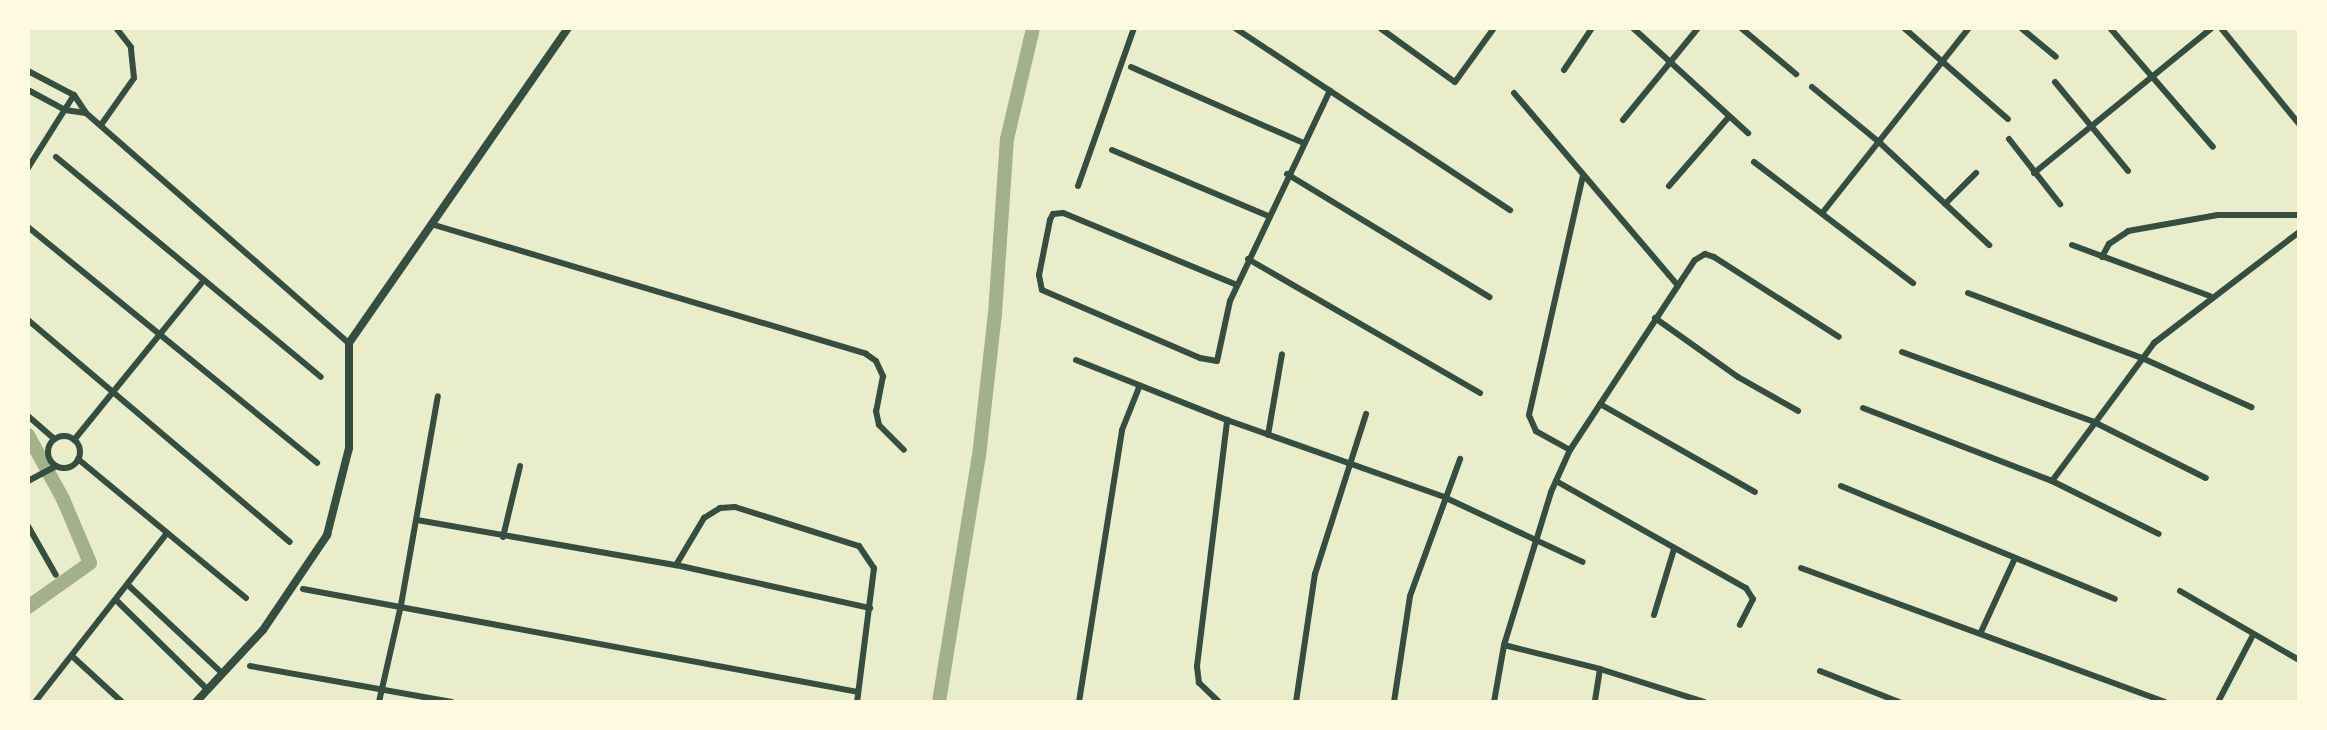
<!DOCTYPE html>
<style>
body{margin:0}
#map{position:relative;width:2327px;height:730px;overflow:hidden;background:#e9edc9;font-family:"IBM Plex Sans",sans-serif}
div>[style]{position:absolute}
.canal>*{height:14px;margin:-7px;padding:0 7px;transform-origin:7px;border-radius:7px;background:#a3b18a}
.minor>*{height:6px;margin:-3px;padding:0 3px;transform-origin:3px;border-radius:3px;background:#344e41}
.minor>.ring{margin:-3px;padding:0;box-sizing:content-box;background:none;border:6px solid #344e41;border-radius:50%}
.tertiary>*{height:8px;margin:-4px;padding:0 4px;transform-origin:4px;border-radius:4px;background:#344e41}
span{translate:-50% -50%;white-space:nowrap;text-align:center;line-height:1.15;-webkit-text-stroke:5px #fefae0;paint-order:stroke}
.frame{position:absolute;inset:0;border:30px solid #fefae0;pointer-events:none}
</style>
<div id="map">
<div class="canal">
<div style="left:28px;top:435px;width:73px;rotate:61.3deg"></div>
<div style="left:63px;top:499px;width:69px;rotate:67.1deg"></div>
<div style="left:90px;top:563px;width:76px;rotate:144.6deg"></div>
<div style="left:939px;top:702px;width:249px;rotate:-80.8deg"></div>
<div style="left:979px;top:456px;width:143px;rotate:-83.6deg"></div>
<div style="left:995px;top:314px;width:175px;rotate:-86.1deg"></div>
<div style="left:1007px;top:139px;width:114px;rotate:-76.8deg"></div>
</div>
<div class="minor">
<div style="left:1235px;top:28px;width:330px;rotate:33.5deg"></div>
<div style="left:1380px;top:28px;width:92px;rotate:35.8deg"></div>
<div style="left:1455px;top:82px;width:67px;rotate:-54.2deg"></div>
<div style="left:1633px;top:28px;width:156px;rotate:42.4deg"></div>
<div style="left:1741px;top:28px;width:72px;rotate:39.9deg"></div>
<div style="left:1904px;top:28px;width:138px;rotate:41.2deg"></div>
<div style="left:2021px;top:28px;width:45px;rotate:39.6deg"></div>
<div style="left:2110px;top:28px;width:157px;rotate:49.1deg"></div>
<div style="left:2221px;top:28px;width:124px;rotate:50.9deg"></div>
<div style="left:1131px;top:67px;width:188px;rotate:23.8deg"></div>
<div style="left:1564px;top:70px;width:50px;rotate:-56.3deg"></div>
<div style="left:28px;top:71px;width:52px;rotate:27.6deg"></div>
<div style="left:74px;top:95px;width:22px;rotate:56deg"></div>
<div style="left:86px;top:113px;width:349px;rotate:41.2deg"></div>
<div style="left:2055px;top:82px;width:115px;rotate:50.6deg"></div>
<div style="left:1812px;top:87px;width:87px;rotate:39.4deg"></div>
<div style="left:1879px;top:142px;width:151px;rotate:43.1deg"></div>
<div style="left:28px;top:90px;width:42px;rotate:28.4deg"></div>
<div style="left:65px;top:110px;width:21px;rotate:8deg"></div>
<div style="left:1514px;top:93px;width:253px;rotate:49.6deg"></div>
<div style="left:1623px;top:120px;width:119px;rotate:-50.8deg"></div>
<div style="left:101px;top:125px;width:57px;rotate:-54.9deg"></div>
<div style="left:134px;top:78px;width:31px;rotate:-96deg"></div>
<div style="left:131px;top:47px;width:24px;rotate:-128deg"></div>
<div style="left:2009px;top:139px;width:83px;rotate:51.9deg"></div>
<div style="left:1112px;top:150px;width:169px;rotate:22.9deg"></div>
<div style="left:56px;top:157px;width:344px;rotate:39.7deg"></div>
<div style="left:1754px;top:162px;width:200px;rotate:37.3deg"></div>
<div style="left:28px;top:168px;width:86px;rotate:-57.8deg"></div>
<div style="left:2034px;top:173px;width:230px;rotate:-39.2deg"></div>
<div style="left:1287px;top:174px;width:237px;rotate:31.3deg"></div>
<div style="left:1078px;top:186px;width:168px;rotate:-70.5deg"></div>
<div style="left:1669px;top:186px;width:90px;rotate:-49.1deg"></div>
<div style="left:1945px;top:204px;width:44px;rotate:-45deg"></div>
<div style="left:1823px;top:212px;width:235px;rotate:-51.6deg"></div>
<div style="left:431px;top:224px;width:454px;rotate:16.6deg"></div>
<div style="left:866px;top:354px;width:12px;rotate:35deg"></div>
<div style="left:876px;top:361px;width:17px;rotate:65deg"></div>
<div style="left:883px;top:376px;width:36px;rotate:101deg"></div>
<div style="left:876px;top:411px;width:14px;rotate:78deg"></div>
<div style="left:879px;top:425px;width:35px;rotate:45deg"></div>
<div style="left:28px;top:227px;width:373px;rotate:39.2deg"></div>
<div style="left:2072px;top:245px;width:147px;rotate:20.3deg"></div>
<div style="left:2102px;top:257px;width:15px;rotate:-62deg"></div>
<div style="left:2109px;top:244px;width:23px;rotate:-34deg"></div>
<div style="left:2128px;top:231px;width:91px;rotate:-10.1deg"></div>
<div style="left:2218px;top:215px;width:81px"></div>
<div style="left:1248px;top:259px;width:268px;rotate:30deg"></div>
<div style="left:1237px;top:285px;width:188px;rotate:-157.5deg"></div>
<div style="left:1063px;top:213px;width:10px;rotate:174deg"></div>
<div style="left:1053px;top:214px;width:7px;rotate:117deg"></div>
<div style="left:1050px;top:220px;width:56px;rotate:101.3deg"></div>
<div style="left:1039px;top:275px;width:15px;rotate:79deg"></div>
<div style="left:1042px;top:290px;width:172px;rotate:23.3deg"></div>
<div style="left:1200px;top:358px;width:17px;rotate:10deg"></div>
<div style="left:1217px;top:361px;width:61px;rotate:-77.8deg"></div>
<div style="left:1230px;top:301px;width:233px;rotate:-64.6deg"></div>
<div style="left:1968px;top:293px;width:186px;rotate:20.5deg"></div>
<div style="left:2142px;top:358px;width:120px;rotate:24.2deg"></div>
<div style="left:1655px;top:318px;width:102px;rotate:35.4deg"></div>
<div style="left:1738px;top:377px;width:69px;rotate:29.5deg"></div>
<div style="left:28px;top:320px;width:343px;rotate:40.3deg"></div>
<div style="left:1902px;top:352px;width:204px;rotate:20deg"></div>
<div style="left:2094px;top:422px;width:125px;rotate:26.6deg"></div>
<div style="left:1076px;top:360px;width:162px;rotate:21.7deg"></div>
<div style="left:1227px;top:420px;width:230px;rotate:19.5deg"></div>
<div style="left:1444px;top:497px;width:153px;rotate:25.1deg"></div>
<div style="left:1600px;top:404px;width:178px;rotate:29.6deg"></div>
<div style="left:1863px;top:408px;width:203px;rotate:21.1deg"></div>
<div style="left:2052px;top:481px;width:119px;rotate:26.4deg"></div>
<div style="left:28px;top:416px;width:35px;rotate:41deg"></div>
<div style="left:1268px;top:435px;width:82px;rotate:-80.2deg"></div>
<div class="ring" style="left:48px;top:436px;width:26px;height:26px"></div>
<div style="left:74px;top:440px;width:206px;rotate:-50.9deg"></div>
<div style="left:1570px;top:450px;width:39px;rotate:-151deg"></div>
<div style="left:1536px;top:431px;width:17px;rotate:-114deg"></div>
<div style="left:1529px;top:415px;width:245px;rotate:-77.3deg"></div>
<div style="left:78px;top:459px;width:218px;rotate:39.6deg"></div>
<div style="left:28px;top:481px;width:32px;rotate:-28deg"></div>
<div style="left:1556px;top:481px;width:218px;rotate:29.4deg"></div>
<div style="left:1746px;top:588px;width:13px;rotate:58deg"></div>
<div style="left:1753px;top:599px;width:29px;rotate:117deg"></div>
<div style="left:2052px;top:481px;width:172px;rotate:-53.5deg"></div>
<div style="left:2154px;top:343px;width:183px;rotate:-37.4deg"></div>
<div style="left:1841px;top:486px;width:296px;rotate:22.4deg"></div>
<div style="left:417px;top:520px;width:263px;rotate:9.9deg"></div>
<div style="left:676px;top:565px;width:199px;rotate:12.5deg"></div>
<div style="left:28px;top:526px;width:56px;rotate:60.3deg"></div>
<div style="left:503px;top:537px;width:73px;rotate:-76.5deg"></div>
<div style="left:676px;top:565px;width:55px;rotate:-59.2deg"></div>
<div style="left:704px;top:518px;width:19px;rotate:-32deg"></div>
<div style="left:720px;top:508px;width:15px;rotate:-4deg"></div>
<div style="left:735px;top:507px;width:130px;rotate:17.5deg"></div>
<div style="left:859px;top:546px;width:27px;rotate:56deg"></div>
<div style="left:874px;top:568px;width:135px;rotate:97.2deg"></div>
<div style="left:1801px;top:568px;width:388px;rotate:20.2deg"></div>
<div style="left:128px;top:585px;width:130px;rotate:43.1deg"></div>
<div style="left:303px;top:589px;width:564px;rotate:10.51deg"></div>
<div style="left:2180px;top:591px;width:138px;rotate:30.1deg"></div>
<div style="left:116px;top:600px;width:129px;rotate:44.4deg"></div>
<div style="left:1654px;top:615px;width:69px;rotate:-73.1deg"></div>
<div style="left:1981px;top:632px;width:81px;rotate:-65.3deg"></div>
<div style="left:1504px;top:645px;width:99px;rotate:14deg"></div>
<div style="left:1600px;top:669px;width:33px;rotate:99deg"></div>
<div style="left:72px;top:656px;width:68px;rotate:42.6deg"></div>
<div style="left:250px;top:666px;width:205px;rotate:10.1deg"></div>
<div style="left:1600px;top:669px;width:109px;rotate:17.6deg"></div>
<div style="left:1820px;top:671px;width:85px;rotate:21.4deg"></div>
<div style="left:35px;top:702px;width:214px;rotate:-52deg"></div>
<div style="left:379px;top:702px;width:99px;rotate:-77.2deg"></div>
<div style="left:401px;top:605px;width:212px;rotate:-80deg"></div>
<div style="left:1079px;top:702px;width:275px;rotate:-81deg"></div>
<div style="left:1122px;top:430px;width:48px;rotate:-68.2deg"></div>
<div style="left:1219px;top:702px;width:28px;rotate:-136deg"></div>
<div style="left:1199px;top:683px;width:17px;rotate:-97deg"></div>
<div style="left:1197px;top:666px;width:248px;rotate:-83deg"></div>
<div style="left:1296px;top:702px;width:129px;rotate:-81.6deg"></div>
<div style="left:1315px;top:574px;width:168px;rotate:-72.3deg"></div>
<div style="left:1394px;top:702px;width:107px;rotate:-81.4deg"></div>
<div style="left:1410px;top:596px;width:146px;rotate:-69.9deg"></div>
<div style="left:1494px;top:702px;width:58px;rotate:-80deg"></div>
<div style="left:1504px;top:645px;width:160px;rotate:-72.9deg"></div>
<div style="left:1551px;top:492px;width:46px;rotate:-65.7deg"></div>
<div style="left:1570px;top:450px;width:227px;rotate:-56.7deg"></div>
<div style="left:1695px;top:260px;width:12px;rotate:-31deg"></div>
<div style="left:1705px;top:254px;width:9px;rotate:18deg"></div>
<div style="left:1714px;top:257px;width:148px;rotate:32.6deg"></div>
<div style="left:2218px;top:702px;width:76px;rotate:-62.4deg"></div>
</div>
<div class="tertiary">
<div style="left:196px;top:702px;width:98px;rotate:-47.1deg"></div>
<div style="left:263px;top:630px;width:115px;rotate:-56deg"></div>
<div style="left:327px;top:535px;width:90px;rotate:-75.8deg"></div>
<div style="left:349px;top:448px;width:105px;rotate:-90deg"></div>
<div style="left:349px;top:343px;width:384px;rotate:-55.2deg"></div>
</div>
<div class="frame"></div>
</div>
